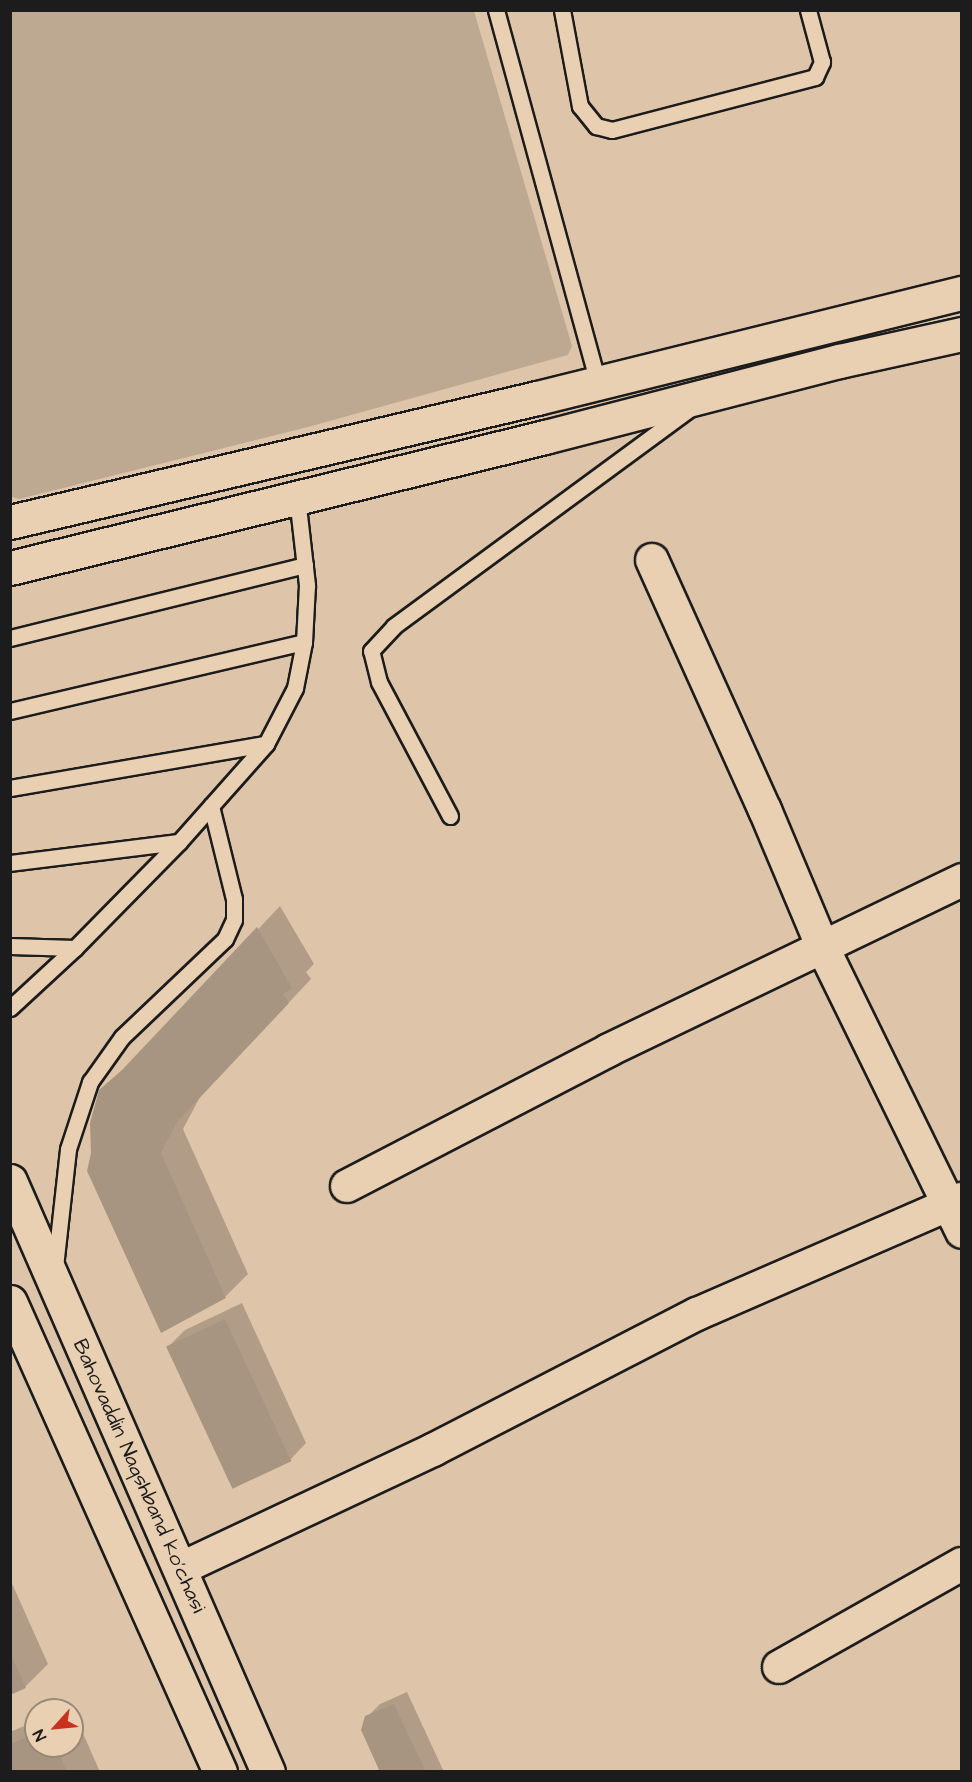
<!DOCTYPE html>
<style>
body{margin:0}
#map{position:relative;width:972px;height:1782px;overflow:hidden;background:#dec5a9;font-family:"Architects Daughter",sans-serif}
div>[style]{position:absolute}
.green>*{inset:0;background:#bda992}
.shadow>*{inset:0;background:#0003}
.building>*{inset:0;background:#a89581;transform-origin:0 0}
.roads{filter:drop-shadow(2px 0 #1c1c1c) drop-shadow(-2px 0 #1c1c1c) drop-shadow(0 2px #1c1c1c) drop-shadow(0 -2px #1c1c1c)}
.lane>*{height:15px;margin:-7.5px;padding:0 7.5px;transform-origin:7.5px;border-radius:7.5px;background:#ead0b2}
.street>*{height:32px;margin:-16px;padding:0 16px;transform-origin:16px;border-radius:16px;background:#ead0b2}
.secondary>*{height:33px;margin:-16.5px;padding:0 16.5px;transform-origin:16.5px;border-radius:16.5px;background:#ead0b2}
span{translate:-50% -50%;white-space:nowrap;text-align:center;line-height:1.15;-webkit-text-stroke:4.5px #ead0b2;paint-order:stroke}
.street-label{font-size:21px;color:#1c1c1c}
.frame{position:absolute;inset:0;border:12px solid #1c1c1c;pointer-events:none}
.north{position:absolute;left:24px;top:1698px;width:60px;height:60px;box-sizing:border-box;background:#ead0b2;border:2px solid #988876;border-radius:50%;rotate:243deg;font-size:16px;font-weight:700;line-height:24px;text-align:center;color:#1c1c1c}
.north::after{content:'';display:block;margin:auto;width:21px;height:27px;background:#c8321e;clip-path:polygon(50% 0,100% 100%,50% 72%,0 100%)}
</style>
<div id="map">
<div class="green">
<div style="clip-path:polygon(10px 11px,474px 11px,572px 346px,568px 355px,308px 427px,19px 499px,11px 497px)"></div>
</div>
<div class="shadow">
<div style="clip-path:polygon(280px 906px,314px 964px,306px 972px,311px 979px,200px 1097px,183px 1129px,248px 1274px,225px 1297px,100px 1091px,140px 1054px)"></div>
<div style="clip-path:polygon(242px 1303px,306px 1443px,290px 1460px,168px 1347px,185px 1330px)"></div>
<div style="clip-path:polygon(10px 1579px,48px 1664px,25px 1687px,10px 1693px)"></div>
<div style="clip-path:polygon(407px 1692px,444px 1772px,376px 1772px,380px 1768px,367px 1717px,380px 1704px)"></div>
<div style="clip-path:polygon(71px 1706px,100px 1772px,10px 1772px,10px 1732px,36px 1721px,36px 1746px,72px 1746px,72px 1710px,61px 1710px)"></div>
</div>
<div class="building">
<div style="clip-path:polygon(257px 927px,292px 988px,283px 994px,289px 1003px,177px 1122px,161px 1153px,226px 1298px,161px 1333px,87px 1171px,91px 1153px,90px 1123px,99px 1090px,122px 1070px)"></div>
<div style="left:225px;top:1319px;width:157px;height:65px;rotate:65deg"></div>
<div style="clip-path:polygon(10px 1653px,26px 1688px,10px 1695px)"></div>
<div style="clip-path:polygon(394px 1704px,426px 1772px,380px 1772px,361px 1730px,365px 1716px)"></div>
<div style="clip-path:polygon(36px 1733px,36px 1746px,56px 1746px,67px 1772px,10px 1772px,10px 1744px)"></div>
</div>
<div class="roads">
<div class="lane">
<div style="left:496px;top:10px;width:386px;rotate:74.7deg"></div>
<div style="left:562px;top:10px;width:98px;rotate:79.4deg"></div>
<div style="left:580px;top:106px;width:26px;rotate:51deg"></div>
<div style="left:596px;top:126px;width:16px;rotate:14deg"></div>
<div style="left:612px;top:130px;width:210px;rotate:-14.6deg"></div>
<div style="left:815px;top:77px;width:17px;rotate:-65deg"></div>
<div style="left:822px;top:62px;width:54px;rotate:-105.1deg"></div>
<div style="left:10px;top:638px;width:304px;rotate:-13.9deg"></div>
<div style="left:10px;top:711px;width:302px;rotate:-13.2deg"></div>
<div style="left:304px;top:642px;width:57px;rotate:-87deg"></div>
<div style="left:307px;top:585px;width:89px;rotate:-96.5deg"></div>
<div style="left:10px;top:788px;width:260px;rotate:-9.8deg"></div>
<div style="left:450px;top:816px;width:152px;rotate:-117.9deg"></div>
<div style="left:379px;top:682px;width:32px;rotate:-104deg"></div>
<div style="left:371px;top:651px;width:34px;rotate:-47deg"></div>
<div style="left:394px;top:626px;width:365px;rotate:-36.3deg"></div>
<div style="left:10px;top:863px;width:170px;rotate:-7.1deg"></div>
<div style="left:10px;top:946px;width:65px;rotate:1.8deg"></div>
<div style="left:10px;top:1008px;width:88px;rotate:-42.7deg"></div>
<div style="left:75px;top:948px;width:148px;rotate:-45.5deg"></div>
<div style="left:179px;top:842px;width:131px;rotate:-48.4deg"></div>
<div style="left:266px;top:744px;width:63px;rotate:-62.6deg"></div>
<div style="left:295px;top:688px;width:47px;rotate:-78.9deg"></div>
<div style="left:55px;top:1267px;width:119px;rotate:-83.7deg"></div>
<div style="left:68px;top:1149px;width:71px;rotate:-71.8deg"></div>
<div style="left:90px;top:1082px;width:55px;rotate:-54.6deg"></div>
<div style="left:122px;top:1037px;width:142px;rotate:-43.6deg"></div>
<div style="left:225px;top:939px;width:21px;rotate:-65deg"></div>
<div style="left:234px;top:920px;width:21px;rotate:-90deg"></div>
<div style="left:234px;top:899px;width:96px;rotate:-103.9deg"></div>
</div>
<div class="street">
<div style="left:652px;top:560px;width:274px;rotate:65.7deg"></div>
<div style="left:765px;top:810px;width:150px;rotate:67.2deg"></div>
<div style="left:823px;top:948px;width:316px;rotate:63.9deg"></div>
<div style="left:347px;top:1186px;width:295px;rotate:-27.4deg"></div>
<div style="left:609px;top:1050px;width:392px;rotate:-25.7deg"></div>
<div style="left:180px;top:1569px;width:280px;rotate:-25.2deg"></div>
<div style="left:433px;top:1450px;width:297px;rotate:-27.3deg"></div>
<div style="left:697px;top:1314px;width:289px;rotate:-23.5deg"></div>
<div style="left:779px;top:1667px;width:210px;rotate:-29.4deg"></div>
</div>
<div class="secondary">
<div style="left:10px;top:522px;width:541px;rotate:-13.24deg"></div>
<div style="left:537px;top:398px;width:438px;rotate:-13.9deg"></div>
<div style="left:10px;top:568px;width:551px;rotate:-13.76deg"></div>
<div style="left:545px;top:437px;width:304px;rotate:-14.5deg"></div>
<div style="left:839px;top:361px;width:126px;rotate:-12.4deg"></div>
<div style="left:10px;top:1181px;width:645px;rotate:66.42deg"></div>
<div style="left:10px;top:1302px;width:515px;rotate:65.92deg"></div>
</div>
</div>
<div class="street-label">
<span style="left:139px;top:1476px;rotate:66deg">Bahovaddin Naqshband ko'chasi</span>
</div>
<div class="frame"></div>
<div class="north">N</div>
</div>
